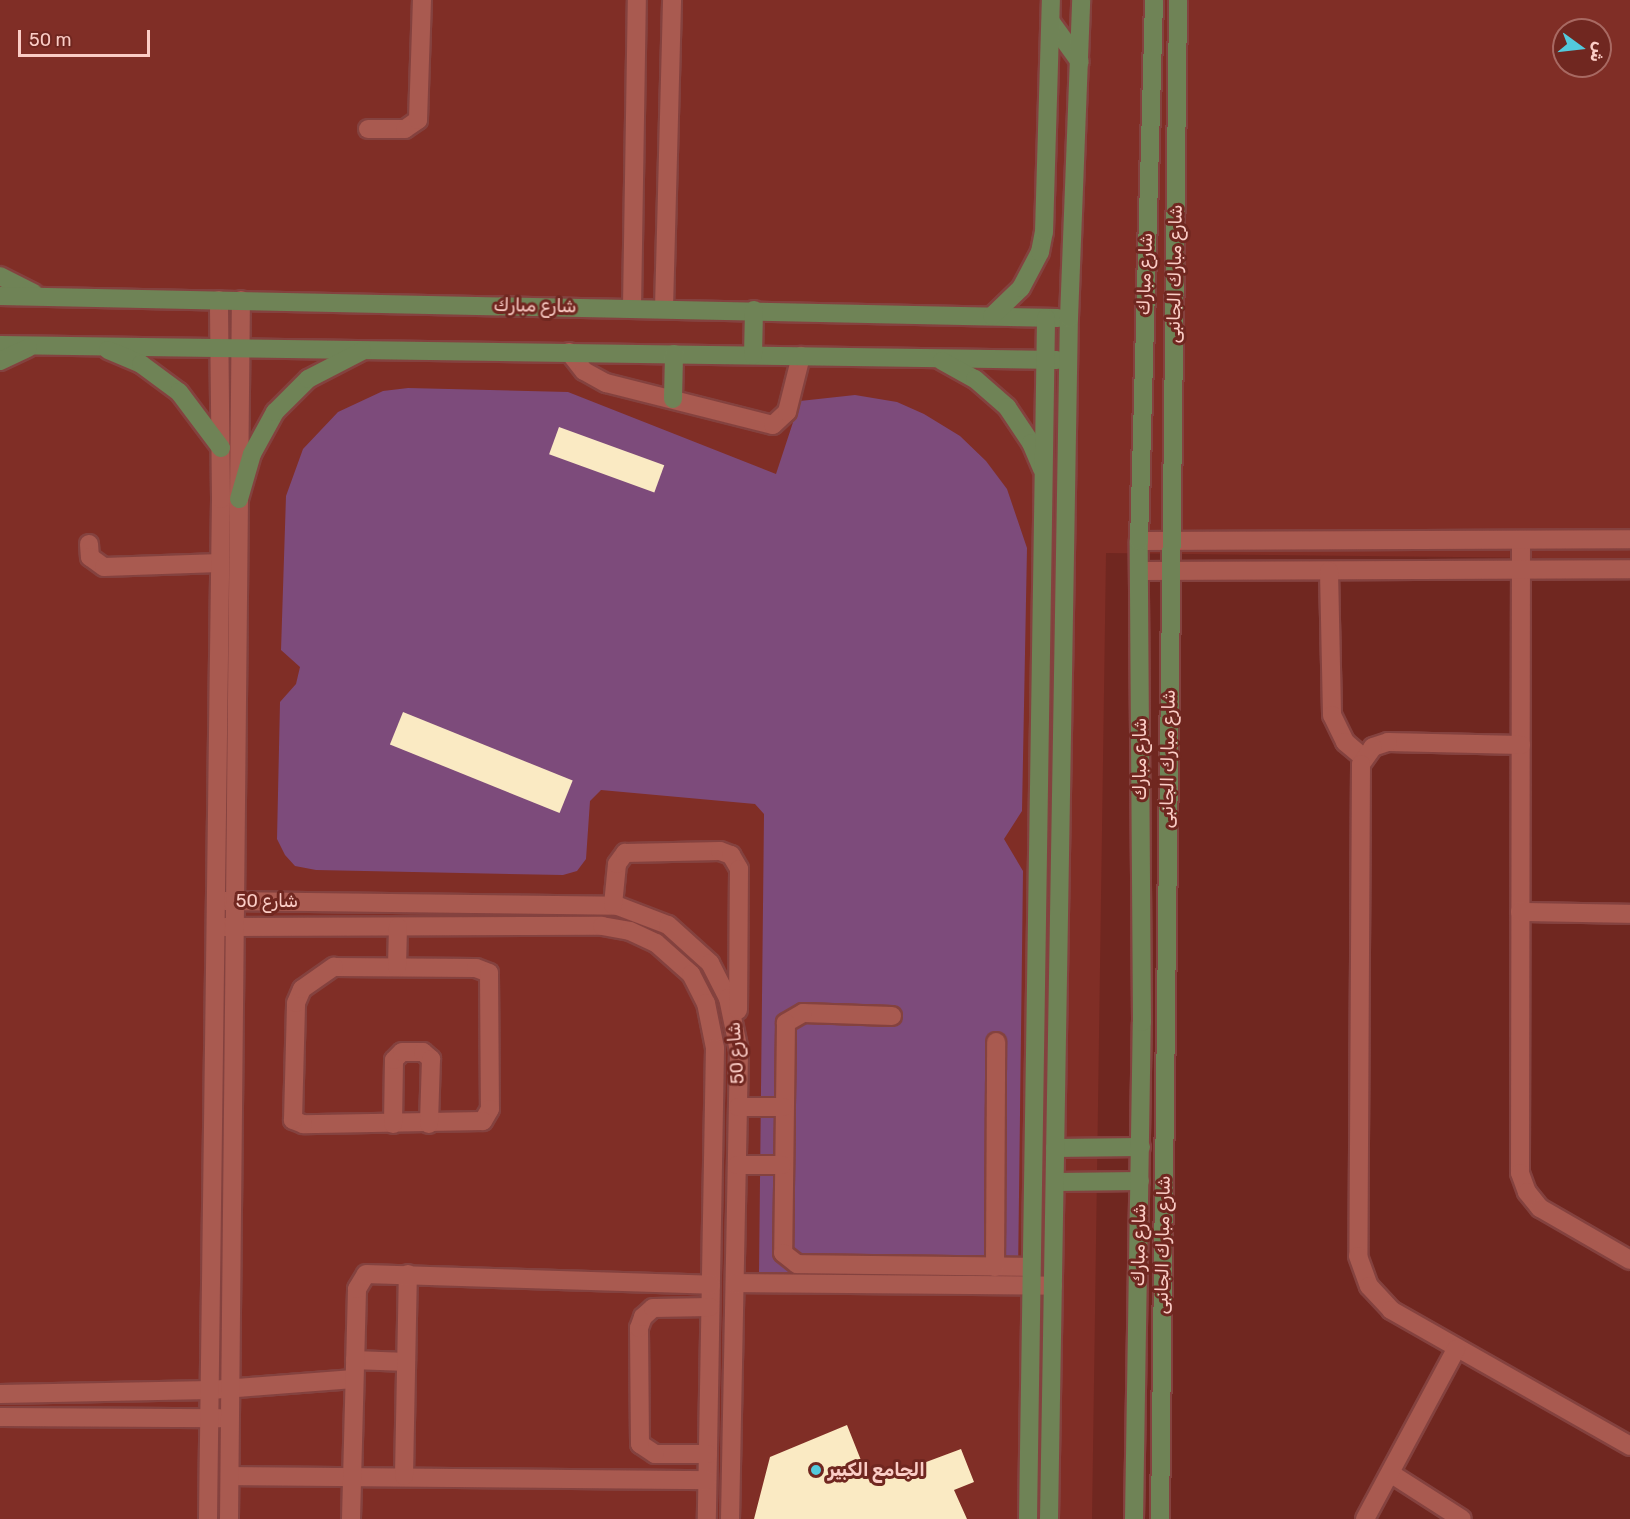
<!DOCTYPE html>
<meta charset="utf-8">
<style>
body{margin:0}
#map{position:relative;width:1630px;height:1519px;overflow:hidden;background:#702720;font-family:Rubik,"Noto Sans Arabic",sans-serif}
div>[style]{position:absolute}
.built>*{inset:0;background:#802e26}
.green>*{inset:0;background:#7d4b7b}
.building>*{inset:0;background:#faeac3;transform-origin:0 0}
.roads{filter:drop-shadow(2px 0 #84423f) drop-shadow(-2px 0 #84423f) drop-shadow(0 2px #84423f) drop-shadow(0 -2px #84423f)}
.minor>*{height:18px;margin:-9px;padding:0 9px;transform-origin:9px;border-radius:9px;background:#a95a50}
.major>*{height:18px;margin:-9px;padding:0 9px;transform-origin:9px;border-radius:9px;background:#6f8356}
.dots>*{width:16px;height:16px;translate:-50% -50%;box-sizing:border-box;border:3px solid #702720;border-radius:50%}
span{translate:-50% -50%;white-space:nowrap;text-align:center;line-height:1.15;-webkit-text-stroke:6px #702720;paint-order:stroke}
.street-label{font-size:18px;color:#fbcdc6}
.poi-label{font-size:18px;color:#fbcdc6;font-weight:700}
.left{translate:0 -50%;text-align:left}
.north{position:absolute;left:1552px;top:18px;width:60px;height:60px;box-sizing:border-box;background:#702720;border:2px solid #a86962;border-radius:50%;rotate:105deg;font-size:16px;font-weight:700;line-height:24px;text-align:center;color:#fbcdc6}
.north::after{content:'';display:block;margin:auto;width:21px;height:27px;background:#53cadc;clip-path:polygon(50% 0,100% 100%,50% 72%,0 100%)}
.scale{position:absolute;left:18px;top:30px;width:132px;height:27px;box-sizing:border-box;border:3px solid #fbcdc6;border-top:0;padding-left:8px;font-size:18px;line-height:21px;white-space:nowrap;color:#fbcdc6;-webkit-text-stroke:4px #702720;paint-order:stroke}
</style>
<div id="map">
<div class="built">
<div style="clip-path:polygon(evenodd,0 0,1630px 0,1630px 559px,1106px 553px,1092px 1519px,0 1519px,0 0,1564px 30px,1600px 30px,1600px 66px,1564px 66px,1564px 30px)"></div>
</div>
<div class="green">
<div style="clip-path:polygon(408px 388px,568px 392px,776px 474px,800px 401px,855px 395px,897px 402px,924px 414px,960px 436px,986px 461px,1007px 489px,1027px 548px,1022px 811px,1004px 839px,1023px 871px,1018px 1277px,759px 1273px,764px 814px,755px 804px,601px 790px,590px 801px,586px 859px,577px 871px,563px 875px,316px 870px,295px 866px,285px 855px,277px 839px,280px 702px,296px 684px,300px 667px,281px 650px,286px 496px,303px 449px,338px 412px,383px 391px)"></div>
</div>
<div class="building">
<div style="left:559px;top:427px;width:112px;height:29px;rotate:20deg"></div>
<div style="left:403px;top:712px;width:183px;height:35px;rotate:22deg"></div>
<div style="clip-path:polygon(847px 1425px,870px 1483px,961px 1449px,974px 1482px,954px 1490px,967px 1519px,754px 1519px,770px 1457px)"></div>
</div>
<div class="roads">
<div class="minor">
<div style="left:368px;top:129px;width:37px"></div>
<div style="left:405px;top:129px;width:16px;rotate:-35deg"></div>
<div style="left:418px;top:120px;width:120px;rotate:-88.1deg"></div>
<div style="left:632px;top:308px;width:308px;rotate:-89.1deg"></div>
<div style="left:664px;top:308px;width:308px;rotate:-88.5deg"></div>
<div style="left:569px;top:352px;width:24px;rotate:52deg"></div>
<div style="left:584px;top:371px;width:25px;rotate:29deg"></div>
<div style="left:606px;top:383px;width:172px;rotate:14.1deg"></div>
<div style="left:773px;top:425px;width:19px;rotate:-43deg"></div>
<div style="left:787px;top:412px;width:58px;rotate:-76deg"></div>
<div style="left:1521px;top:540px;width:633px;rotate:90.09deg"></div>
<div style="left:1520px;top:1173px;width:20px;rotate:70deg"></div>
<div style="left:1527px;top:1192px;width:21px;rotate:51deg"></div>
<div style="left:1540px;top:1208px;width:104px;rotate:30deg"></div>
<div style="left:1139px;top:541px;width:491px;rotate:-0.2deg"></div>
<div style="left:89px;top:544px;width:13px;rotate:86deg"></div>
<div style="left:90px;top:557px;width:17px;rotate:36deg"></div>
<div style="left:104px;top:567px;width:116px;rotate:-2deg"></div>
<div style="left:1139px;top:571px;width:491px;rotate:-0.2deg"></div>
<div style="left:1329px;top:571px;width:144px;rotate:88.8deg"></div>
<div style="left:1332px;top:715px;width:30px;rotate:64deg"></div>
<div style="left:1345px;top:742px;width:23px;rotate:40deg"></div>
<div style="left:1521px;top:745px;width:133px;rotate:-178.7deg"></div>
<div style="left:1388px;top:742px;width:16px;rotate:162deg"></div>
<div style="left:1373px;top:747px;width:21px;rotate:125deg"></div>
<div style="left:1361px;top:764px;width:492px;rotate:90.3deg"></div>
<div style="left:1358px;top:1256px;width:32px;rotate:70deg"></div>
<div style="left:1369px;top:1286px;width:33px;rotate:47deg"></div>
<div style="left:1391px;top:1310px;width:275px;rotate:29.6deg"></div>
<div style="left:225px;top:901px;width:393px;rotate:0.7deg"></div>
<div style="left:618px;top:906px;width:53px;rotate:20.8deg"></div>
<div style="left:668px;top:925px;width:57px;rotate:42.1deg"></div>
<div style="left:710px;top:963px;width:39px;rotate:63deg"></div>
<div style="left:728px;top:998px;width:54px;rotate:78.3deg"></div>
<div style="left:739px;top:1051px;width:468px;rotate:91.1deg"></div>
<div style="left:613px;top:905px;width:41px;rotate:-84.4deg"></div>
<div style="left:617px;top:864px;width:14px;rotate:-54deg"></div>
<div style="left:625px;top:853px;width:95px;rotate:-1.2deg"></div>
<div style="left:720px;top:851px;width:12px;rotate:20deg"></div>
<div style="left:731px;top:855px;width:16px;rotate:60deg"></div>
<div style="left:739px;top:869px;width:141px;rotate:90.4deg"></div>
<div style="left:1520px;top:912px;width:110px;rotate:1deg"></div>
<div style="left:225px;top:927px;width:377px;rotate:-0.2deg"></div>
<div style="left:602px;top:926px;width:28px;rotate:10deg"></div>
<div style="left:630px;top:931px;width:29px;rotate:25deg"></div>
<div style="left:656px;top:943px;width:47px;rotate:41.5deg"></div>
<div style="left:691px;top:974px;width:33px;rotate:63deg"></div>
<div style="left:706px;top:1003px;width:46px;rotate:78.7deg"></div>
<div style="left:715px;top:1048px;width:471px;rotate:91deg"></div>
<div style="left:334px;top:967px;width:142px;rotate:0.4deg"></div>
<div style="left:476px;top:968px;width:14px;rotate:21deg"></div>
<div style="left:489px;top:973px;width:136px;rotate:89.6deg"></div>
<div style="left:490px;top:1109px;width:14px;rotate:120deg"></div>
<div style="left:483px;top:1121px;width:180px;rotate:179deg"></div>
<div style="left:303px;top:1124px;width:11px;rotate:-158deg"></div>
<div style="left:293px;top:1120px;width:117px;rotate:-88.5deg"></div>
<div style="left:296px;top:1003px;width:15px;rotate:-67deg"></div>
<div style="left:302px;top:989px;width:39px;rotate:-35deg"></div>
<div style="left:397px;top:967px;width:40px;rotate:-88.6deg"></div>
<div style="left:892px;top:1016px;width:89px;rotate:-178.1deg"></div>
<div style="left:803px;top:1013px;width:20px;rotate:150deg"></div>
<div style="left:786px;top:1023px;width:230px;rotate:90.7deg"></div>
<div style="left:783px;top:1253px;width:18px;rotate:38deg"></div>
<div style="left:797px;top:1264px;width:233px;rotate:0.7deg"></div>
<div style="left:738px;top:1107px;width:45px"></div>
<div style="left:393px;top:1124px;width:64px;rotate:-89.1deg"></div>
<div style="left:394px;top:1060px;width:11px;rotate:-45deg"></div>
<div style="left:402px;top:1052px;width:21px"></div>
<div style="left:423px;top:1052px;width:11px;rotate:41deg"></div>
<div style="left:431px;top:1059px;width:65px;rotate:91.8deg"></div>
<div style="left:737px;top:1165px;width:45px"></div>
<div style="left:995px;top:1267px;width:225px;rotate:-89.7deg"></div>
<div style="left:735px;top:1283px;width:318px;rotate:0.5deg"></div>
<div style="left:355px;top:1360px;width:51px;rotate:2.2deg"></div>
<div style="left:0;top:1394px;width:211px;rotate:-1.1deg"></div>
<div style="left:211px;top:1390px;width:143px;rotate:-4.4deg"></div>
<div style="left:0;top:1417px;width:220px;rotate:0.3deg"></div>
<div style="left:708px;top:1454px;width:53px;rotate:180deg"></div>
<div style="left:655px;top:1454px;width:18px;rotate:-146deg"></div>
<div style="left:640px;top:1444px;width:116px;rotate:-90.5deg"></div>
<div style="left:639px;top:1328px;width:12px;rotate:-70deg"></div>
<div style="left:643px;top:1317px;width:13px;rotate:-42deg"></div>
<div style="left:653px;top:1308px;width:57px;rotate:-1deg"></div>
<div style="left:1390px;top:1473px;width:85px;rotate:32.6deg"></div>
<div style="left:230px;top:1476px;width:477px;rotate:0.5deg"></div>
<div style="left:404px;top:1476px;width:202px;rotate:-88.9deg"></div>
<div style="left:208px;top:1519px;width:1020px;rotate:-89.27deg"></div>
<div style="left:221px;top:499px;width:199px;rotate:-90.6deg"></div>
<div style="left:229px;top:1519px;width:1219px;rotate:-89.44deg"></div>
<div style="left:351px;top:1519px;width:230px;rotate:-88.5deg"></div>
<div style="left:357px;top:1289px;width:17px;rotate:-59deg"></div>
<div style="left:366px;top:1274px;width:345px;rotate:1.8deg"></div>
<div style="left:1365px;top:1519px;width:193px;rotate:-61.8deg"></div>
</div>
<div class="major">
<div style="left:1051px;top:22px;width:49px;rotate:54.1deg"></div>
<div style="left:0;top:276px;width:38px;rotate:27deg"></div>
<div style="left:0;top:296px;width:1058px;rotate:1.19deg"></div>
<div style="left:992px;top:316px;width:40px;rotate:-44deg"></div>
<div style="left:1021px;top:288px;width:41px;rotate:-62.2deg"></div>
<div style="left:1040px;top:252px;width:20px;rotate:-79deg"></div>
<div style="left:1044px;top:232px;width:232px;rotate:-88.3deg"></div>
<div style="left:0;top:345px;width:1057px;rotate:0.81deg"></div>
<div style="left:108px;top:350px;width:36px;rotate:23deg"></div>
<div style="left:141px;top:364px;width:47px;rotate:36.4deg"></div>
<div style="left:179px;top:392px;width:70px;rotate:53.1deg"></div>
<div style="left:753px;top:355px;width:45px;rotate:-88.7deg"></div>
<div style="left:0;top:361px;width:31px;rotate:-25deg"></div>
<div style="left:942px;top:361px;width:38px;rotate:29deg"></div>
<div style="left:975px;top:379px;width:43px;rotate:41.2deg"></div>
<div style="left:1007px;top:407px;width:43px;rotate:56.3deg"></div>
<div style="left:1031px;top:443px;width:28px;rotate:67deg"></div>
<div style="left:673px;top:399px;width:45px;rotate:-88.7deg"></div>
<div style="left:239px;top:499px;width:47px;rotate:-73.9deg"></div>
<div style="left:252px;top:454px;width:48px;rotate:-61.3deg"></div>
<div style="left:275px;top:412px;width:47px;rotate:-45deg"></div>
<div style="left:308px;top:379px;width:61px;rotate:-27.4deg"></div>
<div style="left:1055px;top:1148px;width:86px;rotate:-0.7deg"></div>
<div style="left:1055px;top:1182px;width:85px;rotate:-0.7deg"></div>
<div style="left:1028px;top:1519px;width:1201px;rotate:-89.14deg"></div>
<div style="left:1049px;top:1519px;width:1201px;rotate:-89.05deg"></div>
<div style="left:1069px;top:318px;width:318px;rotate:-87.8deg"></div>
<div style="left:1134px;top:1519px;width:497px;rotate:-89.1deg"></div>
<div style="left:1142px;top:1022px;width:481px;rotate:-90.4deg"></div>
<div style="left:1139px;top:541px;width:541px;rotate:-88.41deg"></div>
<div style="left:1160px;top:1519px;width:1519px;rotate:-89.32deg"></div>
</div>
</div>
<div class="dots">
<div style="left:816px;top:1470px;background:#53cadc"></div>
</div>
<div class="street-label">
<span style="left:1145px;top:274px;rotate:-88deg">شارع مبارك</span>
<span style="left:1175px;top:274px;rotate:-89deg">شارع مبارك الجانبى</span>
<span style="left:535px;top:306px;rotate:1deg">شارع مبارك</span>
<span style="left:1140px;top:759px;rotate:-90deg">شارع مبارك</span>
<span style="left:1168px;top:759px;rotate:-89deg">شارع مبارك الجانبى</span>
<span style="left:267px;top:901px">شارع 50</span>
<span style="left:736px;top:1053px;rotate:-94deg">شارع 50</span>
<span style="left:1139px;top:1245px;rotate:-89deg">شارع مبارك</span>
<span style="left:1163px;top:1245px;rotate:-89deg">شارع مبارك الجانبى</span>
</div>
<div class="poi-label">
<span class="left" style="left:828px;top:1470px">الجامع الكبير</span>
</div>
<div class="north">ش</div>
<div class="scale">50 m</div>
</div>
